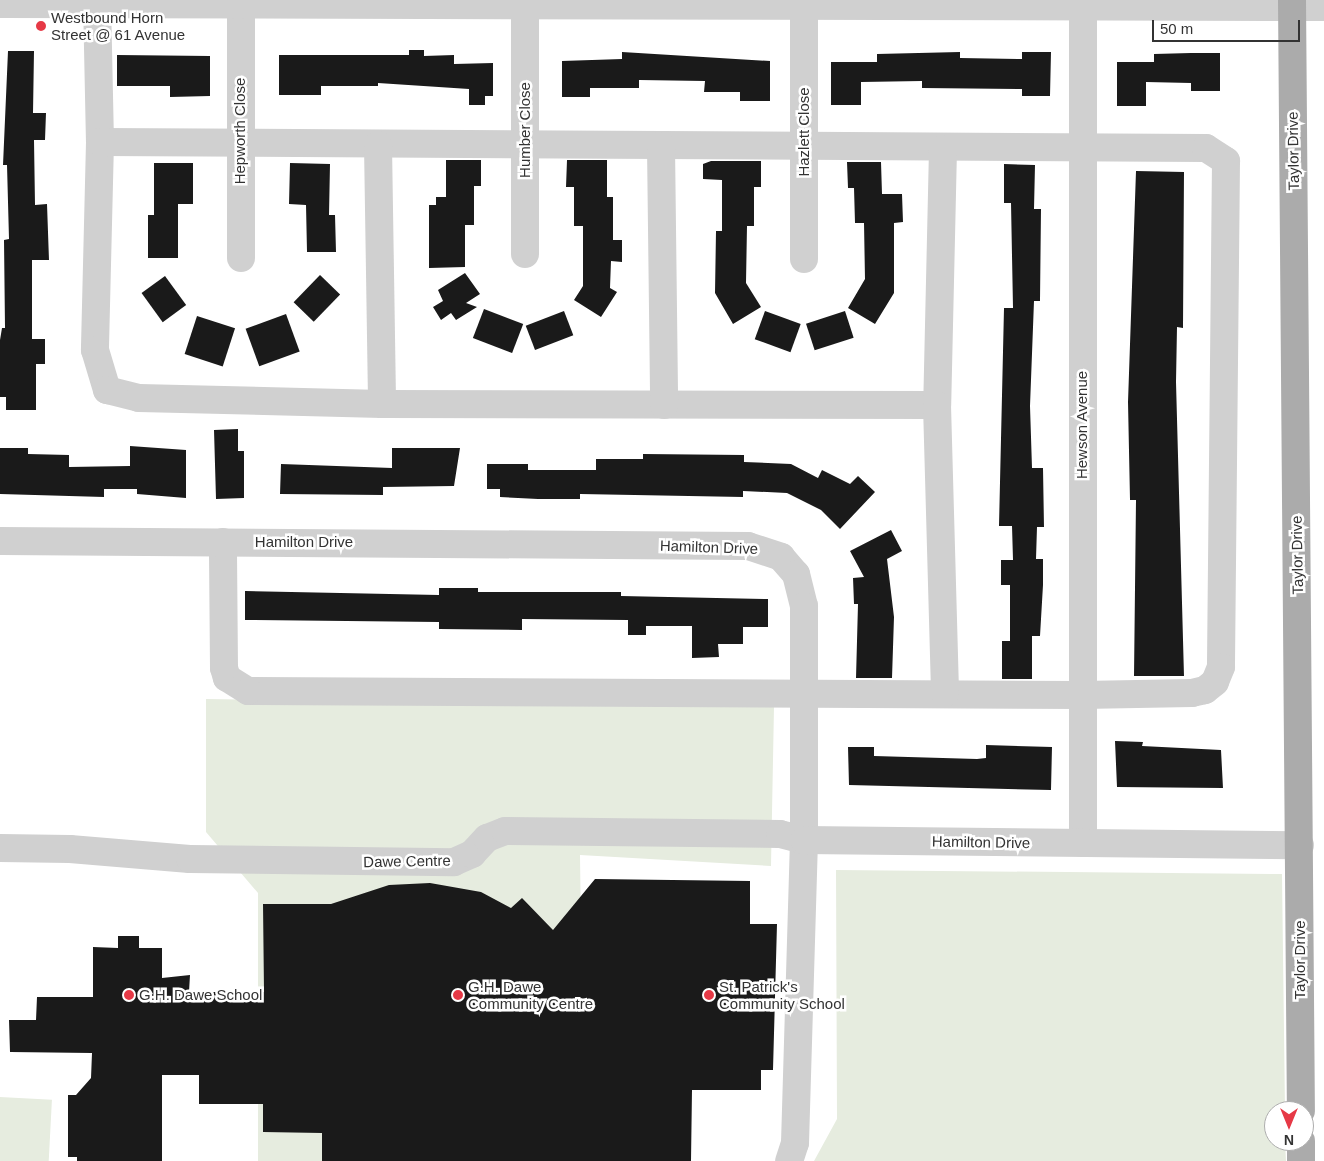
<!DOCTYPE html>
<style>
body{margin:0}
#map{position:relative;width:1324px;height:1161px;overflow:hidden;background:#fff;font-family:Arial,sans-serif}
div>[style]{position:absolute}
.green>*{inset:0;background:#e6ecdf;transform-origin:0 0}
.building>*{inset:0;background:#1a1a1a;transform-origin:0 0}
.minor>*{height:28px;margin:-14px;padding:0 14px;transform-origin:14px;border-radius:14px;background:#d0d0d0}
.major>*{height:28px;margin:-14px;padding:0 14px;transform-origin:14px;border-radius:14px;background:#ababab}
.dots>*{width:14px;height:14px;translate:-50% -50%;box-sizing:border-box;border:2px solid #fff;border-radius:50%}
span{translate:-50% -50%;white-space:nowrap;text-align:center;line-height:1.15;-webkit-text-stroke:5px #fff;paint-order:stroke}
.poi-label{font-size:15px;color:#333}
.left{translate:0 -50%;text-align:left}
.street-label{font-size:15px;color:#333}
.north{position:absolute;left:1264px;top:1101px;width:50px;height:50px;box-sizing:border-box;background:#fff;border:1px solid #adadad;border-radius:50%;rotate:180deg;font-size:14px;font-weight:700;line-height:20px;text-align:center;color:#333}
.north::after{content:'';display:block;margin:auto;width:18px;height:22px;background:#e63946;clip-path:polygon(50% 0,100% 100%,50% 72%,0 100%)}
.scale{position:absolute;left:1152px;top:20px;width:148px;height:22px;box-sizing:border-box;border:2px solid #333;border-top:0;padding-left:6px;font-size:15px;line-height:18px;white-space:nowrap;color:#333;-webkit-text-stroke:4px #fff;paint-order:stroke}
</style>
<div id="map">
<div class="green">
<div style="clip-path:polygon(206px 699px,774px 707px,771px 866px,580px 855px,584px 1161px,258px 1161px,258px 893px,206px 832px)"></div>
<div style="clip-path:polygon(836px 870px,1282px 874px,1285px 1111px,1274px 1111px,1274px 1141px,1285px 1141px,1286px 1161px,814px 1161px,837px 1119px)"></div>
<div style="left:0;top:1097px;width:52px;height:64px;rotate:3deg"></div>
</div>
<div class="building">
<div style="clip-path:polygon(409px 50px,424px 50px,424px 56px,454px 55px,454px 64px,493px 63px,493px 96px,485px 96px,485px 105px,469px 105px,469px 89px,378px 83px,378px 86px,321px 86px,321px 95px,279px 95px,279px 55px,409px 55px)"></div>
<div style="clip-path:polygon(8px 51px,34px 51px,33px 113px,46px 113px,45px 140px,34px 140px,35px 205px,47px 204px,49px 260px,32px 260px,32px 339px,45px 339px,45px 364px,36px 364px,36px 410px,6px 410px,6px 397px,0 397px,0 340px,2px 328px,5px 328px,4px 240px,9px 239px,7px 165px,3px 165px)"></div>
<div style="clip-path:polygon(622px 52px,770px 61px,770px 101px,740px 101px,740px 92px,704px 92px,705px 81px,639px 80px,639px 88px,590px 88px,590px 97px,562px 97px,562px 61px,622px 59px)"></div>
<div style="clip-path:polygon(960px 52px,960px 58px,1022px 59px,1022px 52px,1051px 52px,1050px 96px,1022px 96px,1022px 89px,922px 88px,922px 81px,861px 82px,861px 105px,831px 105px,831px 62px,877px 62px,877px 54px)"></div>
<div style="clip-path:polygon(1191px 53px,1220px 53px,1220px 91px,1191px 91px,1191px 83px,1146px 82px,1146px 106px,1117px 106px,1117px 62px,1154px 62px,1154px 54px)"></div>
<div style="clip-path:polygon(117px 55px,210px 56px,210px 96px,170px 97px,170px 86px,117px 86px)"></div>
<div style="clip-path:polygon(446px 160px,481px 160px,481px 186px,474px 186px,474px 225px,465px 225px,465px 267px,429px 268px,429px 205px,436px 205px,436px 197px,446px 197px)"></div>
<div style="clip-path:polygon(567px 160px,607px 160px,607px 197px,613px 197px,613px 240px,622px 240px,622px 262px,611px 261px,610px 288px,617px 292px,601px 317px,574px 300px,583px 286px,583px 226px,574px 226px,574px 187px,566px 187px)"></div>
<div style="clip-path:polygon(711px 161px,761px 161px,761px 187px,754px 187px,754px 226px,747px 226px,746px 283px,761px 307px,733px 324px,715px 293px,716px 231px,722px 231px,722px 180px,703px 179px,703px 164px)"></div>
<div style="clip-path:polygon(847px 162px,881px 162px,882px 194px,902px 194px,903px 222px,894px 223px,894px 293px,875px 324px,848px 308px,865px 279px,864px 223px,855px 223px,854px 188px,848px 188px)"></div>
<div style="clip-path:polygon(154px 163px,193px 163px,193px 204px,178px 204px,178px 258px,148px 258px,148px 215px,154px 215px)"></div>
<div style="clip-path:polygon(290px 163px,330px 164px,329px 215px,335px 215px,336px 252px,307px 252px,306px 205px,289px 204px)"></div>
<div style="clip-path:polygon(1004px 164px,1035px 165px,1034px 209px,1041px 209px,1040px 301px,1034px 301px,1030px 406px,1032px 468px,1043px 468px,1044px 527px,1037px 527px,1036px 559px,1043px 559px,1043px 585px,1040px 636px,1032px 636px,1032px 679px,1002px 679px,1002px 641px,1010px 641px,1010px 585px,1001px 585px,1001px 560px,1013px 560px,1012px 526px,999px 526px,1004px 308px,1013px 308px,1011px 203px,1004px 203px)"></div>
<div style="clip-path:polygon(1136px 171px,1184px 172px,1183px 328px,1177px 327px,1176px 382px,1184px 676px,1134px 676px,1136px 500px,1130px 500px,1128px 402px)"></div>
<div style="clip-path:polygon(465px 273px,480px 294px,466px 303px,477px 307px,456px 320px,451px 313px,441px 320px,433px 307px,443px 301px,438px 290px)"></div>
<div style="left:320px;top:275px;width:28px;height:38px;rotate:44deg"></div>
<div style="left:165px;top:276px;width:36px;height:29px;rotate:54deg"></div>
<div style="left:484px;top:309px;width:42px;height:31px;rotate:21deg"></div>
<div style="left:564px;top:311px;width:26px;height:41px;rotate:69deg"></div>
<div style="left:765px;top:311px;width:38px;height:30px;rotate:20deg"></div>
<div style="left:845px;top:311px;width:28px;height:41px;rotate:72deg"></div>
<div style="left:286px;top:314px;width:40px;height:43px;rotate:70deg"></div>
<div style="left:197px;top:316px;width:40px;height:40px;rotate:18deg"></div>
<div style="clip-path:polygon(238px 429px,238px 451px,244px 451px,244px 498px,216px 499px,214px 430px)"></div>
<div style="clip-path:polygon(130px 446px,186px 450px,186px 498px,137px 494px,137px 489px,104px 489px,104px 497px,0 494px,0 448px,28px 448px,28px 454px,69px 455px,69px 467px,130px 466px)"></div>
<div style="clip-path:polygon(392px 448px,460px 448px,454px 486px,383px 487px,383px 495px,280px 494px,281px 464px,392px 468px)"></div>
<div style="clip-path:polygon(643px 454px,744px 455px,744px 462px,791px 464px,818px 478px,822px 470px,850px 484px,858px 476px,875px 492px,840px 529px,821px 510px,787px 493px,743px 491px,743px 497px,580px 494px,580px 499px,538px 499px,500px 497px,500px 489px,487px 489px,487px 464px,528px 464px,528px 470px,596px 470px,596px 459px,643px 459px)"></div>
<div style="clip-path:polygon(891px 530px,902px 551px,887px 559px,894px 617px,892px 678px,856px 678px,858px 604px,854px 604px,853px 578px,864px 577px,850px 551px)"></div>
<div style="clip-path:polygon(439px 588px,478px 588px,478px 592px,621px 592px,621px 596px,768px 599px,768px 627px,743px 627px,743px 644px,718px 644px,719px 657px,692px 658px,692px 626px,646px 626px,646px 635px,628px 635px,628px 620px,522px 619px,522px 630px,439px 629px,439px 622px,245px 620px,245px 591px,439px 595px)"></div>
<div style="clip-path:polygon(1115px 741px,1143px 742px,1142px 746px,1221px 750px,1223px 788px,1117px 787px)"></div>
<div style="clip-path:polygon(986px 745px,1052px 747px,1051px 790px,849px 785px,848px 747px,874px 747px,874px 756px,977px 759px,986px 758px)"></div>
<div style="clip-path:polygon(595px 879px,750px 881px,750px 924px,777px 924px,773px 1070px,761px 1070px,761px 1090px,692px 1090px,691px 1161px,322px 1161px,322px 1133px,263px 1132px,263px 1104px,199px 1104px,199px 1075px,162px 1075px,162px 1161px,77px 1161px,77px 1157px,68px 1157px,68px 1095px,76px 1095px,91px 1078px,92px 1053px,10px 1052px,9px 1020px,36px 1020px,37px 997px,93px 997px,93px 947px,118px 948px,118px 936px,139px 936px,139px 948px,162px 948px,162px 978px,190px 975px,189px 992px,264px 992px,263px 904px,331px 904px,389px 885px,430px 883px,481px 892px,511px 908px,522px 898px,553px 930px)"></div>
</div>
<div class="minor">
<div style="left:97px;top:0;width:142px;rotate:88.8deg"></div>
<div style="left:100px;top:142px;width:208px;rotate:91.4deg"></div>
<div style="left:95px;top:350px;width:42px;rotate:73.3deg"></div>
<div style="left:107px;top:390px;width:33px;rotate:14deg"></div>
<div style="left:139px;top:398px;width:243px;rotate:1.4deg"></div>
<div style="left:382px;top:404px;width:555px;rotate:0.1deg"></div>
<div style="left:241px;top:0;width:258px;rotate:90deg"></div>
<div style="left:0;top:4px;width:1324px;rotate:0.13deg"></div>
<div style="left:525px;top:5px;width:249px;rotate:90deg"></div>
<div style="left:100px;top:142px;width:1106px;rotate:0.31deg"></div>
<div style="left:1206px;top:148px;width:24px;rotate:33deg"></div>
<div style="left:1226px;top:161px;width:506px;rotate:90.57deg"></div>
<div style="left:1221px;top:667px;width:16px;rotate:112deg"></div>
<div style="left:1215px;top:682px;width:13px;rotate:141deg"></div>
<div style="left:1205px;top:690px;width:13px;rotate:167deg"></div>
<div style="left:1192px;top:693px;width:110px;rotate:179deg"></div>
<div style="left:1082px;top:695px;width:834px;rotate:-179.73deg"></div>
<div style="left:248px;top:691px;width:25px;rotate:-148deg"></div>
<div style="left:227px;top:678px;width:10px;rotate:-107deg"></div>
<div style="left:224px;top:668px;width:126px;rotate:-90.5deg"></div>
<div style="left:378px;top:145px;width:259px;rotate:89.1deg"></div>
<div style="left:661px;top:146px;width:259px;rotate:89.3deg"></div>
<div style="left:943px;top:149px;width:256px;rotate:91.3deg"></div>
<div style="left:937px;top:405px;width:288px;rotate:88.4deg"></div>
<div style="left:804px;top:259px;width:253px;rotate:-90deg"></div>
<div style="left:0;top:541px;width:748px;rotate:0.38deg"></div>
<div style="left:748px;top:546px;width:35px;rotate:18deg"></div>
<div style="left:781px;top:557px;width:23px;rotate:49deg"></div>
<div style="left:796px;top:574px;width:33px;rotate:76deg"></div>
<div style="left:804px;top:606px;width:234px;rotate:90deg"></div>
<div style="left:804px;top:840px;width:303px;rotate:91.7deg"></div>
<div style="left:795px;top:1143px;width:19px;rotate:108deg"></div>
<div style="left:1083px;top:843px;width:836px;rotate:-90deg"></div>
<div style="left:0;top:848px;width:70px;rotate:0.8deg"></div>
<div style="left:70px;top:849px;width:120px;rotate:4.8deg"></div>
<div style="left:190px;top:859px;width:264px;rotate:0.7deg"></div>
<div style="left:454px;top:862px;width:20px;rotate:-24deg"></div>
<div style="left:472px;top:854px;width:22px;rotate:-47deg"></div>
<div style="left:487px;top:838px;width:19px;rotate:-21deg"></div>
<div style="left:505px;top:831px;width:275px;rotate:0.6deg"></div>
<div style="left:780px;top:834px;width:25px;rotate:14deg"></div>
<div style="left:804px;top:840px;width:496px;rotate:0.6deg"></div>
</div>
<div class="major">
<div style="left:1292px;top:0;width:1111px;rotate:89.54deg"></div>
<div style="left:1301px;top:1141px;width:20px;rotate:90deg"></div>
</div>
<div class="dots">
<div style="left:41px;top:26px;background:#e63946"></div>
<div style="left:129px;top:995px;background:#e63946"></div>
<div style="left:458px;top:995px;background:#e63946"></div>
<div style="left:709px;top:995px;background:#e63946"></div>
</div>
<div class="poi-label">
<span class="left" style="left:51px;top:26px">Westbound Horn<br>Street @ 61 Avenue</span>
<span class="left" style="left:468px;top:995px">G.H. Dawe<br>Community Centre</span>
<span class="left" style="left:719px;top:995px">St. Patrick's<br>Community School</span>
<span class="left" style="left:139px;top:995px">G.H. Dawe School</span>
</div>
<div class="street-label">
<span style="left:525px;top:130px;rotate:-90deg">Humber Close</span>
<span style="left:240px;top:131px;rotate:-90deg">Hepworth Close</span>
<span style="left:804px;top:132px;rotate:-90deg">Hazlett Close</span>
<span style="left:1293px;top:151px;rotate:-91deg">Taylor Drive</span>
<span style="left:1082px;top:425px;rotate:-90deg">Hewson Avenue</span>
<span style="left:304px;top:542px">Hamilton Drive</span>
<span style="left:709px;top:547px;rotate:2deg">Hamilton Drive</span>
<span style="left:1297px;top:555px;rotate:-91deg">Taylor Drive</span>
<span style="left:981px;top:842px;rotate:1deg">Hamilton Drive</span>
<span style="left:407px;top:861px;rotate:-1deg">Dawe Centre</span>
<span style="left:1300px;top:960px;rotate:-90deg">Taylor Drive</span>
</div>
<div class="north">N</div>
<div class="scale">50 m</div>
</div>
